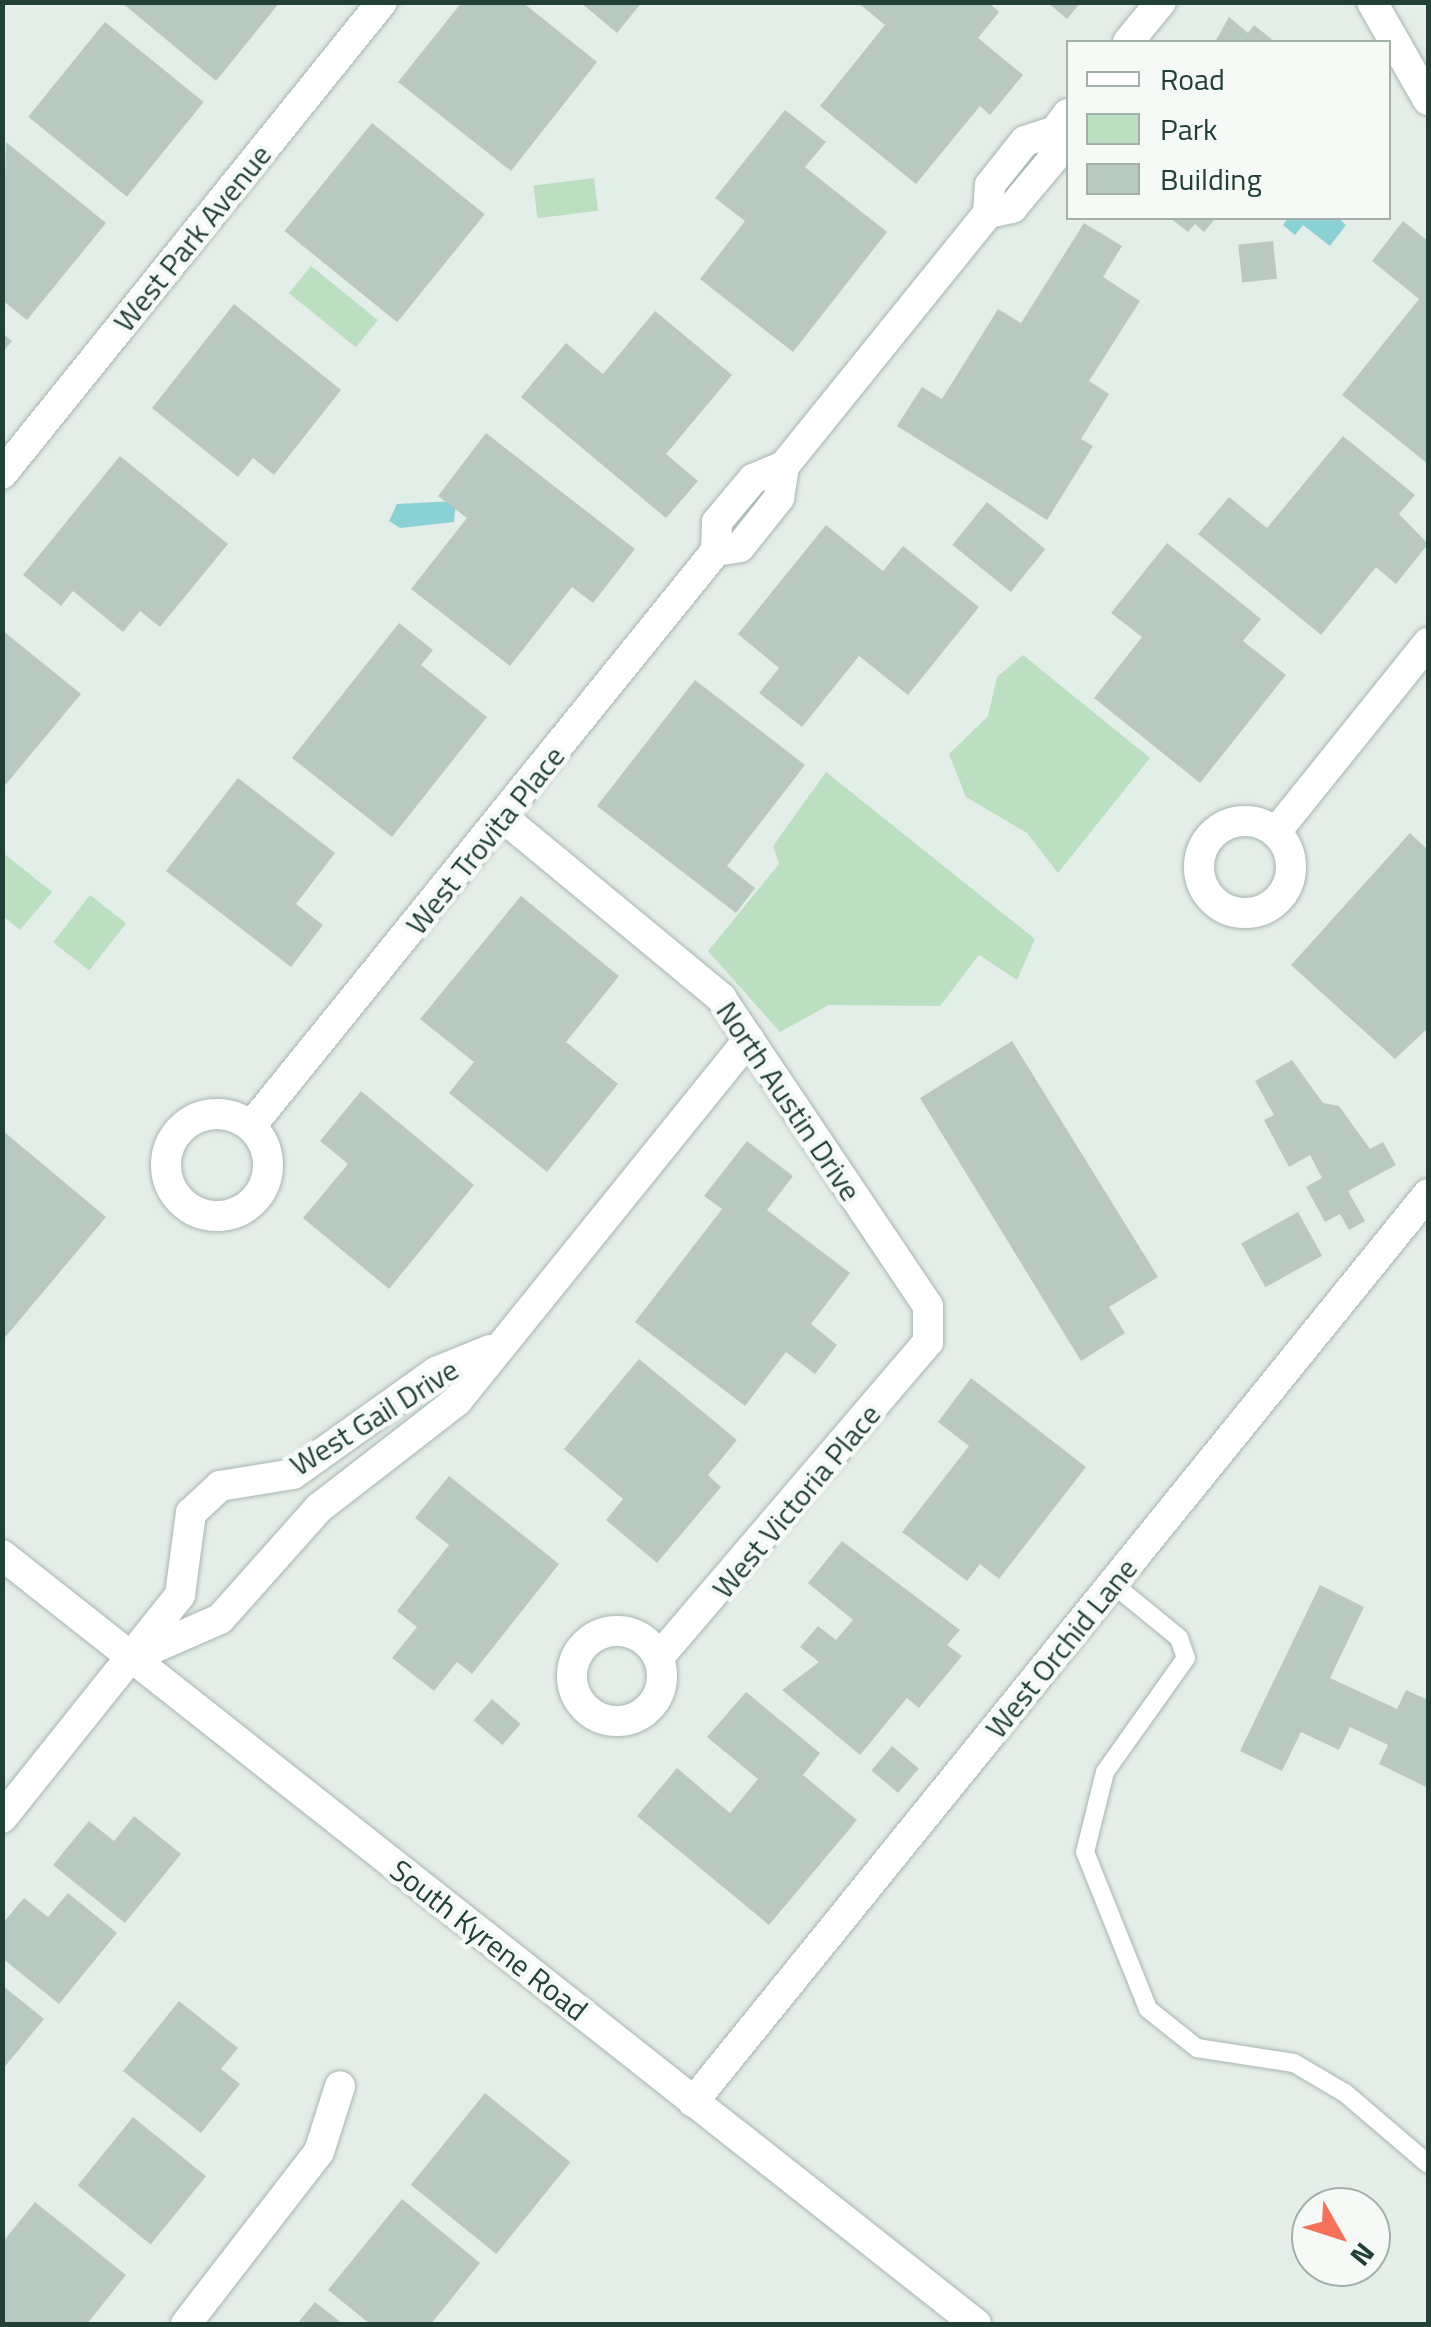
<!DOCTYPE html>
<style>
body{margin:0}
#map{position:relative;width:1431px;height:2327px;overflow:hidden;background:#e4eee8;font-family:"Titillium Web",sans-serif}
div>[style]{position:absolute}
.green>*{inset:0;background:#bcdfc2;transform-origin:0 0}
.water>*{inset:0;background:#8ad0d4}
.building>*{inset:0;background:#b9c9c1;transform-origin:0 0}
.roads{filter:drop-shadow(0 0 2px #a6b6af) drop-shadow(0 0 2px #a6b6af)}
.lane>*{height:18px;margin:-9px;padding:0 9px;transform-origin:9px;border-radius:9px;background:#fff}
.street>*{height:30px;margin:-15px;padding:0 15px;transform-origin:15px;border-radius:15px;background:#fff}
.street>.ring{margin:-15px;padding:0;box-sizing:content-box;background:none;border:30px solid #fff;border-radius:50%}
.secondary>*{height:30px;margin:-15px;padding:0 15px;transform-origin:15px;border-radius:15px;background:#fff}
span{translate:-50% -50%;white-space:nowrap;text-align:center;line-height:1.15;-webkit-text-stroke:9px #f5faf7;paint-order:stroke}
.street-label{font-size:30px;color:#224035}
.frame{position:absolute;inset:0;border:5px solid #224035;pointer-events:none}
.legend{position:absolute;left:1066px;top:40px;width:325px;height:180px;box-sizing:border-box;background:#f5faf7;border:2px solid #a1b0a9;margin:0;padding:12px 18px;list-style:none;font-size:30px;color:#224035}
.legend li{display:flex;align-items:center;gap:20px;height:50px}
.legend b{width:50px;border:2px solid #a1b0a9}
.north{position:absolute;left:1291px;top:2187px;width:100px;height:100px;box-sizing:border-box;background:#f5faf7;border:2px solid #a1b0a9;border-radius:50%;rotate:129deg;font-size:28px;font-weight:700;line-height:40px;text-align:center;color:#224035}
.north::after{content:'';display:block;margin:auto;width:35px;height:45px;background:#f6715a;clip-path:polygon(50% 0,100% 100%,50% 72%,0 100%)}
</style>
<div id="map">
<div class="green">
<div style="left:594px;top:178px;width:33px;height:61px;rotate:83deg"></div>
<div style="left:311px;top:266px;width:86px;height:35px;rotate:39deg"></div>
<div style="clip-path:polygon(1023px 655px,1150px 758px,1058px 873px,1027px 833px,966px 797px,949px 754px,988px 716px,997px 677px)"></div>
<div style="clip-path:polygon(826px 772px,1035px 939px,1017px 980px,979px 955px,940px 1006px,829px 1005px,780px 1032px,708px 951px,779px 864px,773px 846px)"></div>
<div style="clip-path:polygon(2px 852px,52px 892px,20px 930px,3px 916px)"></div>
<div style="left:90px;top:895px;width:46px;height:60px;rotate:38deg"></div>
</div>
<div class="water">
<div style="clip-path:polygon(1288px 218px,1338px 218px,1346px 225px,1330px 246px,1303px 225px,1295px 235px,1283px 225px)"></div>
<div style="clip-path:polygon(456px 501px,454px 522px,400px 528px,389px 521px,397px 504px)"></div>
</div>
<div class="building">
<div style="clip-path:polygon(121px 2px,280px 2px,216px 81px)"></div>
<div style="clip-path:polygon(462px 2px,522px 2px,597px 62px,511px 171px,398px 82px)"></div>
<div style="clip-path:polygon(580px 2px,642px 2px,617px 33px)"></div>
<div style="clip-path:polygon(857px 2px,988px 2px,999px 12px,978px 38px,1023px 75px,990px 115px,980px 106px,916px 184px,820px 106px,885px 25px)"></div>
<div style="clip-path:polygon(1047px 2px,1081px 2px,1067px 19px)"></div>
<div style="clip-path:polygon(1229px 17px,1248px 33px,1254px 25px,1275px 42px,1215px 42px)"></div>
<div style="left:105px;top:22px;width:127px;height:122px;rotate:39deg"></div>
<div style="clip-path:polygon(785px 110px,826px 142px,805px 167px,887px 232px,793px 352px,700px 279px,745px 221px,715px 198px)"></div>
<div style="left:372px;top:123px;width:145px;height:139px;rotate:39deg"></div>
<div style="clip-path:polygon(6px 142px,106px 223px,27px 320px,2px 300px)"></div>
<div style="clip-path:polygon(1170px 218px,1216px 218px,1204px 232px,1195px 224px,1188px 232px)"></div>
<div style="clip-path:polygon(1403px 221px,1428px 241px,1428px 464px,1342px 395px,1419px 299px,1372px 261px)"></div>
<div style="clip-path:polygon(1084px 223px,1122px 246px,1103px 277px,1140px 301px,1089px 381px,1109px 394px,1081px 439px,1093px 446px,1047px 520px,897px 426px,922px 387px,942px 399px,998px 309px,1021px 323px)"></div>
<div style="left:1273px;top:241px;width:38px;height:35px;rotate:84deg"></div>
<div style="clip-path:polygon(234px 304px,341px 390px,274px 475px,253px 458px,238px 477px,152px 408px)"></div>
<div style="clip-path:polygon(655px 311px,732px 375px,666px 454px,698px 481px,666px 518px,521px 397px,566px 343px,603px 374px)"></div>
<div style="clip-path:polygon(2px 333px,12px 341px,2px 353px)"></div>
<div style="clip-path:polygon(486px 433px,635px 549px,593px 603px,572px 587px,510px 666px,411px 589px,467px 518px,438px 496px)"></div>
<div style="clip-path:polygon(1343px 436px,1415px 495px,1399px 514px,1428px 544px,1396px 584px,1376px 567px,1321px 635px,1198px 534px,1229px 497px,1267px 528px)"></div>
<div style="clip-path:polygon(120px 456px,228px 544px,160px 627px,140px 611px,123px 632px,73px 591px,61px 606px,23px 575px)"></div>
<div style="left:987px;top:502px;width:75px;height:55px;rotate:39deg"></div>
<div style="clip-path:polygon(826px 525px,883px 571px,903px 546px,979px 607px,908px 695px,859px 656px,802px 727px,759px 693px,779px 668px,738px 634px)"></div>
<div style="clip-path:polygon(1167px 543px,1261px 619px,1243px 641px,1286px 675px,1200px 783px,1094px 698px,1142px 637px,1111px 613px)"></div>
<div style="clip-path:polygon(399px 623px,433px 650px,421px 665px,487px 717px,392px 837px,292px 758px)"></div>
<div style="clip-path:polygon(2px 630px,81px 694px,2px 789px)"></div>
<div style="clip-path:polygon(695px 680px,805px 765px,727px 866px,755px 888px,736px 913px,597px 806px)"></div>
<div style="clip-path:polygon(238px 778px,335px 853px,296px 904px,323px 925px,291px 967px,166px 871px)"></div>
<div style="clip-path:polygon(1410px 833px,1428px 850px,1428px 1028px,1395px 1059px,1291px 965px)"></div>
<div style="clip-path:polygon(521px 896px,619px 976px,566px 1042px,618px 1084px,547px 1172px,449px 1093px,474px 1062px,420px 1019px)"></div>
<div style="clip-path:polygon(1012px 1041px,1158px 1277px,1109px 1307px,1125px 1333px,1081px 1361px,920px 1098px)"></div>
<div style="clip-path:polygon(1292px 1060px,1323px 1103px,1339px 1106px,1370px 1149px,1383px 1142px,1396px 1165px,1348px 1191px,1365px 1221px,1349px 1230px,1340px 1214px,1325px 1222px,1306px 1187px,1322px 1178px,1310px 1155px,1289px 1167px,1264px 1120px,1274px 1115px,1255px 1081px)"></div>
<div style="clip-path:polygon(361px 1091px,474px 1185px,389px 1289px,303px 1218px,348px 1164px,320px 1141px)"></div>
<div style="clip-path:polygon(2px 1130px,106px 1217px,2px 1341px)"></div>
<div style="clip-path:polygon(747px 1141px,793px 1176px,767px 1210px,850px 1273px,811px 1324px,837px 1345px,815px 1374px,786px 1352px,745px 1406px,635px 1322px,722px 1209px,704px 1196px)"></div>
<div style="left:1298px;top:1212px;width:50px;height:65px;rotate:61deg"></div>
<div style="clip-path:polygon(639px 1359px,737px 1440px,708px 1475px,721px 1487px,657px 1563px,606px 1520px,623px 1499px,564px 1449px)"></div>
<div style="clip-path:polygon(971px 1378px,1086px 1467px,999px 1579px,980px 1564px,967px 1581px,902px 1532px,969px 1446px,938px 1422px)"></div>
<div style="clip-path:polygon(449px 1476px,559px 1564px,472px 1674px,457px 1662px,434px 1691px,392px 1658px,417px 1627px,397px 1611px,449px 1545px,415px 1518px)"></div>
<div style="clip-path:polygon(842px 1541px,960px 1630px,947px 1645px,962px 1656px,919px 1708px,907px 1698px,860px 1755px,782px 1690px,819px 1662px,800px 1647px,818px 1626px,836px 1640px,853px 1620px,808px 1583px)"></div>
<div style="clip-path:polygon(1320px 1585px,1364px 1607px,1330px 1678px,1397px 1709px,1406px 1690px,1428px 1700px,1428px 1788px,1379px 1764px,1388px 1745px,1350px 1727px,1339px 1750px,1301px 1732px,1282px 1771px,1240px 1751px)"></div>
<div style="clip-path:polygon(746px 1692px,820px 1753px,803px 1775px,857px 1820px,769px 1925px,637px 1816px,677px 1768px,730px 1813px,758px 1779px,707px 1737px)"></div>
<div style="left:492px;top:1699px;width:38px;height:28px;rotate:41deg"></div>
<div style="left:892px;top:1746px;width:35px;height:32px;rotate:40deg"></div>
<div style="clip-path:polygon(134px 1816px,181px 1854px,125px 1923px,53px 1865px,89px 1821px,114px 1841px)"></div>
<div style="clip-path:polygon(68px 1893px,117px 1933px,59px 2004px,2px 1958px,2px 1924px,24px 1898px,48px 1917px)"></div>
<div style="clip-path:polygon(2px 1985px,44px 2019px,2px 2070px)"></div>
<div style="clip-path:polygon(179px 2001px,238px 2048px,221px 2069px,240px 2084px,201px 2133px,123px 2071px)"></div>
<div style="left:485px;top:2093px;width:110px;height:118px;rotate:39deg"></div>
<div style="left:133px;top:2117px;width:94px;height:88px;rotate:39deg"></div>
<div style="clip-path:polygon(402px 2199px,480px 2263px,431px 2324px,370px 2324px,328px 2290px)"></div>
<div style="clip-path:polygon(35px 2202px,126px 2275px,87px 2324px,2px 2324px,2px 2243px)"></div>
<div style="clip-path:polygon(315px 2302px,343px 2324px,297px 2324px)"></div>
</div>
<div class="roads">
<div class="lane">
<div style="left:1113px;top:1584px;width:85px;rotate:39.3deg"></div>
<div style="left:1179px;top:1638px;width:21px;rotate:71deg"></div>
<div style="left:1186px;top:1658px;width:140px;rotate:125.4deg"></div>
<div style="left:1105px;top:1772px;width:82px;rotate:104deg"></div>
<div style="left:1085px;top:1852px;width:169px;rotate:68.1deg"></div>
<div style="left:1148px;top:2009px;width:63px;rotate:38.5deg"></div>
<div style="left:1197px;top:2048px;width:98px;rotate:8.8deg"></div>
<div style="left:1294px;top:2063px;width:59px;rotate:30.5deg"></div>
<div style="left:1345px;top:2093px;width:109px;rotate:40.5deg"></div>
</div>
<div class="street">
<div style="left:1372px;top:2px;width:113px;rotate:60.3deg"></div>
<div style="left:1128px;top:42px;width:52px;rotate:-50.5deg"></div>
<div style="left:988px;top:213px;width:25px;rotate:-12deg"></div>
<div style="left:1012px;top:208px;width:64px;rotate:-50.1deg"></div>
<div style="left:1053px;top:159px;width:28px;rotate:-86deg"></div>
<div style="left:2px;top:474px;width:606px;rotate:-51.16deg"></div>
<div style="left:716px;top:551px;width:24px;rotate:-9deg"></div>
<div style="left:740px;top:547px;width:63px;rotate:-51.5deg"></div>
<div style="left:779px;top:498px;width:32px;rotate:-81deg"></div>
<div style="left:505px;top:819px;width:281px;rotate:39.6deg"></div>
<div style="left:721px;top:998px;width:371px;rotate:56.1deg"></div>
<div style="left:928px;top:1306px;width:36px;rotate:90deg"></div>
<div style="left:928px;top:1342px;width:414px;rotate:130.5deg"></div>
<div class="ring" style="left:1199px;top:821px;width:62px;height:62px"></div>
<div style="left:1276px;top:832px;width:243px;rotate:-51.2deg"></div>
<div class="ring" style="left:166px;top:1114px;width:72px;height:72px"></div>
<div style="left:251px;top:1126px;width:739px;rotate:-51.04deg"></div>
<div style="left:716px;top:551px;width:29px;rotate:-88deg"></div>
<div style="left:717px;top:522px;width:56px;rotate:-50.1deg"></div>
<div style="left:753px;top:479px;width:34px;rotate:-23deg"></div>
<div style="left:784px;top:466px;width:325px;rotate:-51.1deg"></div>
<div style="left:988px;top:213px;width:28px;rotate:-86deg"></div>
<div style="left:990px;top:185px;width:56px;rotate:-51.5deg"></div>
<div style="left:1025px;top:141px;width:32px;rotate:-18deg"></div>
<div style="left:1055px;top:131px;width:21px;rotate:-53deg"></div>
<div class="ring" style="left:572px;top:1631px;width:60px;height:60px"></div>
<div style="left:131px;top:1658px;width:97px;rotate:-23.7deg"></div>
<div style="left:220px;top:1619px;width:149px;rotate:-48.3deg"></div>
<div style="left:319px;top:1508px;width:175px;rotate:-37.8deg"></div>
<div style="left:457px;top:1401px;width:465px;rotate:-51.1deg"></div>
<div style="left:2px;top:1818px;width:285px;rotate:-51.4deg"></div>
<div style="left:180px;top:1595px;width:83px;rotate:-82.4deg"></div>
<div style="left:191px;top:1513px;width:40px;rotate:-43deg"></div>
<div style="left:220px;top:1486px;width:74px;rotate:-9.3deg"></div>
<div style="left:293px;top:1474px;width:176px;rotate:-35.5deg"></div>
<div style="left:436px;top:1372px;width:58px;rotate:-22.2deg"></div>
<div style="left:693px;top:2102px;width:1168px;rotate:-51.01deg"></div>
<div style="left:186px;top:2324px;width:217px;rotate:-52.3deg"></div>
<div style="left:319px;top:2152px;width:69px;rotate:-72.3deg"></div>
</div>
<div class="secondary">
<div style="left:2px;top:1555px;width:1241px;rotate:38.29deg"></div>
</div>
</div>
<div class="street-label">
<span style="left:192px;top:238px;rotate:-51deg">West Park Avenue</span>
<span style="left:485px;top:840px;rotate:-51deg">West Trovita Place</span>
<span style="left:789px;top:1101px;rotate:56deg">North Austin Drive</span>
<span style="left:374px;top:1417px;rotate:-32deg">West Gail Drive</span>
<span style="left:796px;top:1501px;rotate:-50deg">West Victoria Place</span>
<span style="left:1061px;top:1648px;rotate:-51deg">West Orchid Lane</span>
<span style="left:489px;top:1940px;rotate:38deg">South Kyrene Road</span>
</div>
<div class="frame"></div>
<ul class="legend">
<li><b style="height:12px;background:#fff"></b>Road</li>
<li><b style="height:28px;background:#bcdfc2"></b>Park</li>
<li><b style="height:28px;background:#b9c9c1"></b>Building</li>
</ul>
<div class="north">N</div>
</div>
